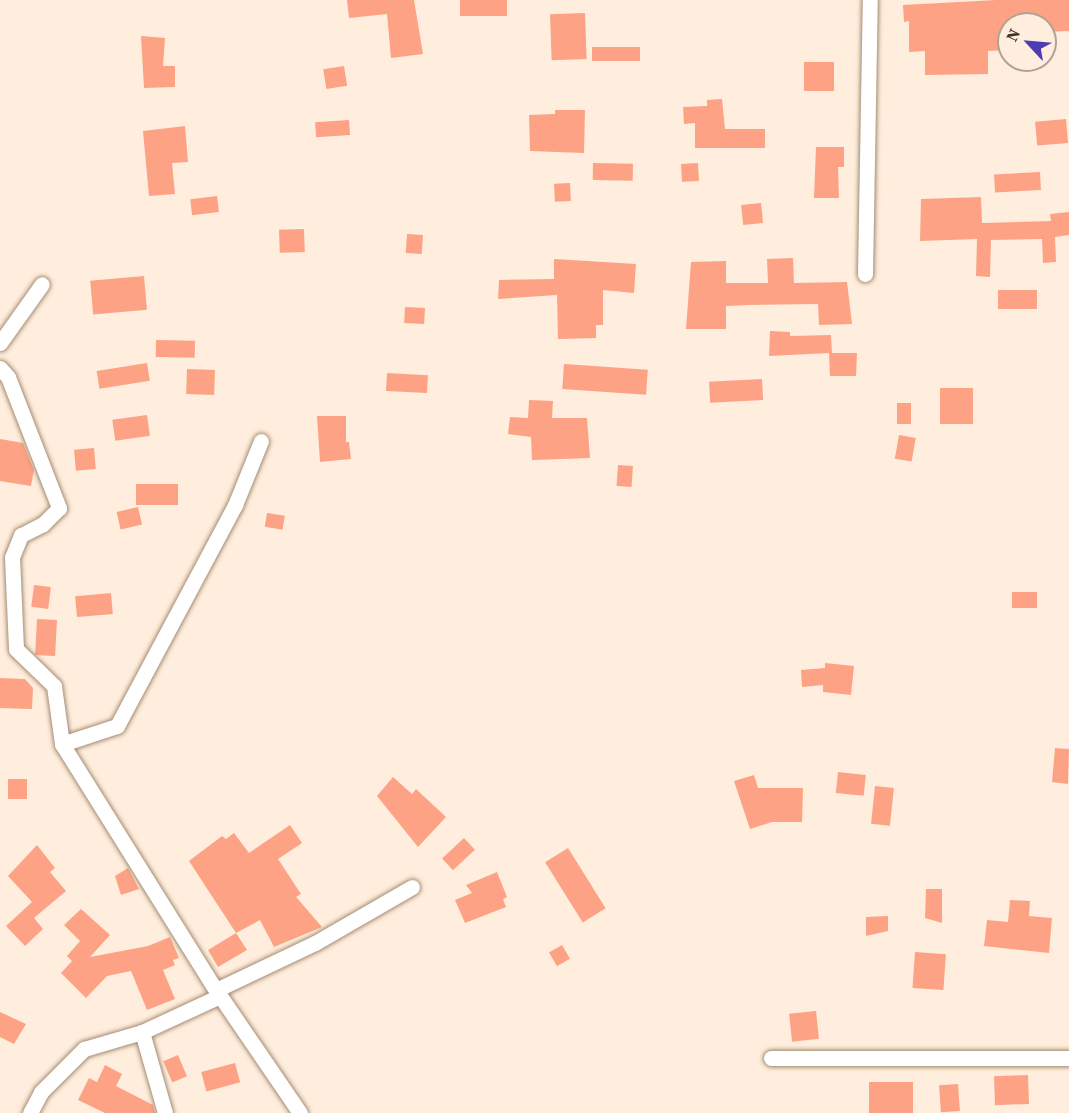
<!DOCTYPE html>
<style>
body{margin:0}
#map{position:relative;width:1069px;height:1113px;overflow:hidden;background:#fed;font-family:"Source Serif 4",serif}
div>[style]{position:absolute}
.building>*{inset:0;background:#fda285;transform-origin:0 0}
.roads{filter:drop-shadow(0 0 2px #a58c72) drop-shadow(0 0 2px #a58c72)}
.minor>*{height:15px;margin:-7.5px;padding:0 7.5px;transform-origin:7.5px;border-radius:7.5px;background:#fff}
span{translate:-50% -50%;white-space:nowrap;text-align:center;line-height:1.15;-webkit-text-stroke:5px #fed;paint-order:stroke}
.north{position:absolute;left:997px;top:12px;width:60px;height:60px;box-sizing:border-box;background:#fed;border:2px solid #b1a394;border-radius:50%;rotate:296deg;font-size:16px;font-weight:700;line-height:24px;text-align:center;color:#3d3227}
.north::after{content:'';display:block;margin:auto;width:21px;height:27px;background:#4e3cb4;clip-path:polygon(50% 0,100% 100%,50% 72%,0 100%)}
</style>
<div id="map">
<div class="building">
<div style="clip-path:polygon(347px 0,414px 0,423px 54px,391px 58px,387px 14px,349px 18px)"></div>
<div style="left:460px;top:0;width:47px;height:16px"></div>
<div style="clip-path:polygon(996px 0,1069px 0,1069px 31px,1045px 32px,1045px 24px,1009px 24px,1009px 50px,988px 51px,988px 74px,925px 75px,925px 51px,909px 52px,909px 21px,904px 22px,903px 5px)"></div>
<div style="left:585px;top:13px;width:46px;height:35px;rotate:88deg"></div>
<div style="clip-path:polygon(141px 36px,165px 38px,163px 66px,175px 66px,175px 87px,144px 88px)"></div>
<div style="left:640px;top:47px;width:14px;height:48px;rotate:90deg"></div>
<div style="left:804px;top:62px;width:30px;height:29px"></div>
<div style="left:344px;top:66px;width:20px;height:21px;rotate:81deg"></div>
<div style="clip-path:polygon(722px 99px,725px 129px,765px 129px,765px 148px,695px 148px,695px 123px,684px 124px,683px 107px,707px 106px,707px 100px)"></div>
<div style="clip-path:polygon(555px 110px,585px 110px,584px 153px,530px 151px,529px 115px,555px 114px)"></div>
<div style="left:1066px;top:119px;width:24px;height:31px;rotate:85deg"></div>
<div style="left:349px;top:120px;width:15px;height:34px;rotate:86deg"></div>
<div style="clip-path:polygon(185px 126px,188px 162px,172px 163px,175px 194px,149px 196px,143px 131px)"></div>
<div style="clip-path:polygon(816px 147px,844px 147px,844px 167px,838px 167px,839px 198px,814px 198px)"></div>
<div style="left:593px;top:163px;width:40px;height:17px;rotate:1deg"></div>
<div style="left:698px;top:163px;width:18px;height:17px;rotate:87deg"></div>
<div style="left:1040px;top:172px;width:18px;height:46px;rotate:87deg"></div>
<div style="left:570px;top:183px;width:18px;height:16px;rotate:87deg"></div>
<div style="left:217px;top:196px;width:16px;height:27px;rotate:83deg"></div>
<div style="clip-path:polygon(981px 197px,982px 223px,1051px 221px,1050px 214px,1069px 212px,1069px 235px,1055px 237px,1056px 262px,1043px 263px,1042px 239px,991px 240px,990px 277px,976px 276px,977px 239px,920px 241px,921px 199px)"></div>
<div style="left:761px;top:203px;width:20px;height:20px;rotate:84deg"></div>
<div style="left:304px;top:229px;width:23px;height:25px;rotate:88deg"></div>
<div style="left:407px;top:234px;width:16px;height:19px;rotate:4deg"></div>
<div style="clip-path:polygon(793px 258px,794px 283px,847px 282px,852px 324px,819px 325px,818px 304px,750px 305px,726px 306px,726px 329px,686px 329px,691px 262px,726px 261px,726px 283px,768px 283px,767px 259px)"></div>
<div style="clip-path:polygon(554px 259px,636px 264px,634px 293px,603px 290px,603px 325px,596px 325px,596px 338px,558px 339px,557px 295px,498px 299px,499px 280px,554px 279px)"></div>
<div style="left:144px;top:276px;width:34px;height:54px;rotate:85deg"></div>
<div style="left:998px;top:290px;width:39px;height:19px"></div>
<div style="left:405px;top:307px;width:20px;height:16px;rotate:3deg"></div>
<div style="clip-path:polygon(770px 331px,790px 332px,790px 336px,831px 335px,832px 353px,857px 353px,856px 376px,830px 376px,829px 353px,769px 356px)"></div>
<div style="left:156px;top:340px;width:39px;height:17px;rotate:1deg"></div>
<div style="left:147px;top:363px;width:18px;height:51px;rotate:81deg"></div>
<div style="left:564px;top:364px;width:84px;height:25px;rotate:4deg"></div>
<div style="left:187px;top:369px;width:28px;height:25px;rotate:2deg"></div>
<div style="left:387px;top:373px;width:41px;height:18px;rotate:3deg"></div>
<div style="left:762px;top:379px;width:21px;height:53px;rotate:87deg"></div>
<div style="left:940px;top:388px;width:33px;height:36px"></div>
<div style="clip-path:polygon(529px 400px,553px 401px,552px 418px,587px 418px,590px 458px,532px 460px,531px 437px,508px 434px,510px 417px,528px 418px)"></div>
<div style="left:897px;top:403px;width:14px;height:21px"></div>
<div style="left:147px;top:415px;width:21px;height:35px;rotate:82deg"></div>
<div style="clip-path:polygon(317px 416px,346px 416px,346px 442px,349px 442px,351px 459px,320px 462px)"></div>
<div style="left:899px;top:435px;width:17px;height:24px;rotate:10deg"></div>
<div style="clip-path:polygon(0 439px,23px 443px,34px 470px,31px 486px,0 481px)"></div>
<div style="left:94px;top:448px;width:21px;height:20px;rotate:85deg"></div>
<div style="left:618px;top:465px;width:15px;height:21px;rotate:4deg"></div>
<div style="left:136px;top:484px;width:42px;height:21px"></div>
<div style="left:138px;top:507px;width:18px;height:22px;rotate:77deg"></div>
<div style="left:267px;top:513px;width:18px;height:14px;rotate:9deg"></div>
<div style="left:34px;top:585px;width:17px;height:22px;rotate:7deg"></div>
<div style="left:1037px;top:592px;width:16px;height:25px;rotate:90deg"></div>
<div style="left:111px;top:593px;width:21px;height:36px;rotate:85deg"></div>
<div style="left:37px;top:619px;width:20px;height:36px;rotate:3deg"></div>
<div style="clip-path:polygon(825px 663px,854px 666px,851px 695px,823px 692px,823px 685px,802px 687px,801px 670px,825px 668px)"></div>
<div style="clip-path:polygon(0 678px,25px 679px,33px 688px,32px 709px,0 708px)"></div>
<div style="clip-path:polygon(1055px 748px,1069px 749px,1068px 784px,1052px 782px)"></div>
<div style="left:838px;top:772px;width:28px;height:21px;rotate:6deg"></div>
<div style="clip-path:polygon(754px 775px,758px 788px,803px 788px,802px 822px,772px 822px,750px 829px,734px 781px)"></div>
<div style="clip-path:polygon(393px 777px,412px 794px,416px 789px,446px 817px,418px 847px,377px 796px)"></div>
<div style="left:8px;top:779px;width:19px;height:20px"></div>
<div style="left:875px;top:786px;width:19px;height:38px;rotate:6deg"></div>
<div style="clip-path:polygon(290px 825px,302px 843px,278px 859px,301px 894px,296px 897px,322px 927px,274px 947px,260px 920px,236px 933px,247px 950px,218px 967px,208px 950px,236px 933px,189px 861px,222px 836px,226px 839px,234px 833px,249px 853px)"></div>
<div style="left:464px;top:838px;width:16px;height:30px;rotate:47deg"></div>
<div style="clip-path:polygon(37px 845px,55px 868px,50px 872px,66px 891px,34px 918px,43px 929px,25px 946px,6px 926px,32px 902px,8px 876px)"></div>
<div style="left:568px;top:848px;width:71px;height:27px;rotate:58deg"></div>
<div style="clip-path:polygon(128px 868px,139px 889px,121px 895px,115px 876px)"></div>
<div style="clip-path:polygon(497px 872px,507px 897px,503px 899px,506px 907px,465px 923px,455px 900px,472px 893px,466px 885px)"></div>
<div style="clip-path:polygon(926px 889px,942px 889px,942px 923px,925px 918px)"></div>
<div style="clip-path:polygon(1010px 900px,1030px 901px,1029px 916px,1052px 918px,1049px 953px,984px 946px,987px 920px,1008px 922px)"></div>
<div style="clip-path:polygon(81px 909px,110px 935px,90px 957px,148px 946px,170px 937px,179px 958px,173px 960px,175px 965px,163px 970px,175px 999px,147px 1010px,131px 971px,107px 976px,86px 998px,61px 973px,72px 961px,67px 956px,80px 941px,64px 925px)"></div>
<div style="clip-path:polygon(888px 916px,888px 931px,866px 936px,866px 917px)"></div>
<div style="left:562px;top:945px;width:16px;height:15px;rotate:60deg"></div>
<div style="left:915px;top:952px;width:31px;height:36px;rotate:4deg"></div>
<div style="left:816px;top:1011px;width:28px;height:27px;rotate:84deg"></div>
<div style="clip-path:polygon(0 1012px,26px 1024px,14px 1044px,0 1037px)"></div>
<div style="left:178px;top:1055px;width:23px;height:16px;rotate:67deg"></div>
<div style="left:235px;top:1063px;width:20px;height:35px;rotate:75deg"></div>
<div style="clip-path:polygon(105px 1065px,122px 1074px,116px 1086px,153px 1105px,155px 1113px,105px 1113px,78px 1100px,89px 1078px,97px 1082px)"></div>
<div style="left:1028px;top:1075px;width:29px;height:34px;rotate:88deg"></div>
<div style="left:913px;top:1082px;width:31px;height:44px;rotate:90deg"></div>
<div style="left:958px;top:1084px;width:27px;height:19px;rotate:86deg"></div>
</div>
<div class="roads">
<div class="minor">
<div style="left:865px;top:274px;width:274px;rotate:-89deg"></div>
<div style="left:0;top:343px;width:72px;rotate:-54.6deg"></div>
<div style="left:0;top:368px;width:12px;rotate:48deg"></div>
<div style="left:8px;top:377px;width:141px;rotate:68.7deg"></div>
<div style="left:59px;top:508px;width:23px;rotate:135deg"></div>
<div style="left:43px;top:524px;width:25px;rotate:153deg"></div>
<div style="left:21px;top:535px;width:24px;rotate:112deg"></div>
<div style="left:12px;top:557px;width:92px;rotate:87.5deg"></div>
<div style="left:16px;top:649px;width:53px;rotate:44.2deg"></div>
<div style="left:54px;top:686px;width:59px;rotate:82.1deg"></div>
<div style="left:62px;top:744px;width:290px;rotate:58deg"></div>
<div style="left:62px;top:744px;width:58px;rotate:-18.1deg"></div>
<div style="left:117px;top:726px;width:251px;rotate:-61.9deg"></div>
<div style="left:235px;top:505px;width:69px;rotate:-67.9deg"></div>
<div style="left:142px;top:1032px;width:84px;rotate:74.1deg"></div>
<div style="left:771px;top:1058px;width:298px"></div>
<div style="left:30px;top:1113px;width:24px;rotate:-62deg"></div>
<div style="left:41px;top:1092px;width:61px;rotate:-45deg"></div>
<div style="left:84px;top:1049px;width:60px;rotate:-16.3deg"></div>
<div style="left:142px;top:1032px;width:86px;rotate:-24.8deg"></div>
<div style="left:300px;top:1113px;width:149px;rotate:-124.3deg"></div>
<div style="left:216px;top:990px;width:110px;rotate:-25.4deg"></div>
<div style="left:315px;top:943px;width:112px;rotate:-30deg"></div>
</div>
</div>
<div class="north">N</div>
</div>
